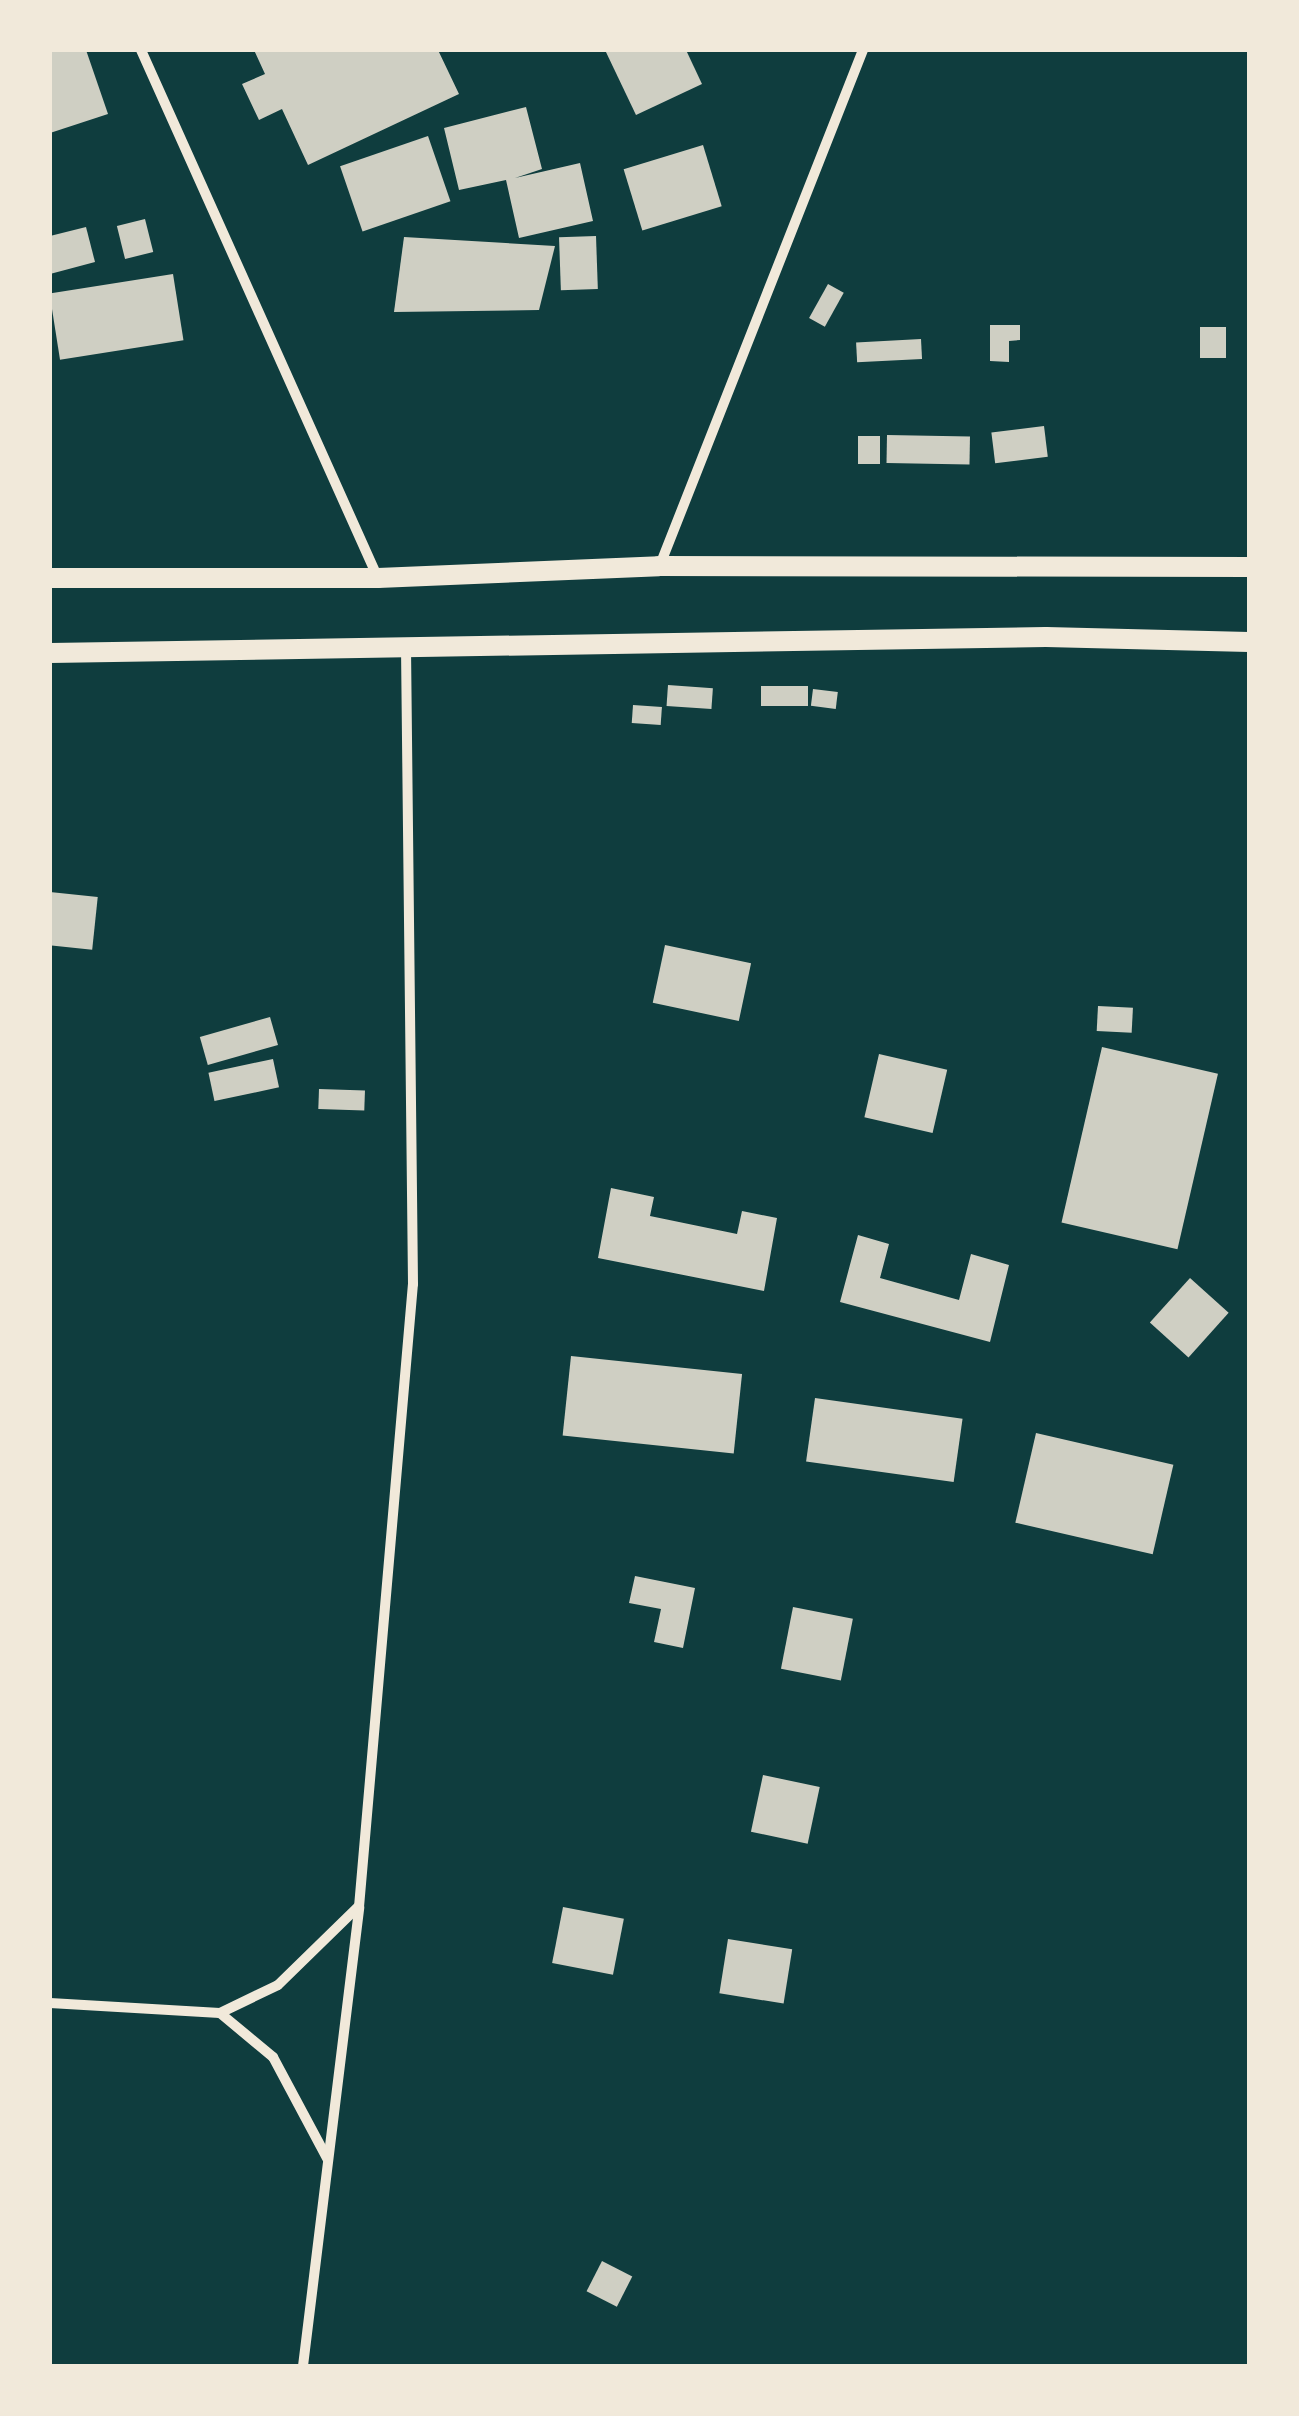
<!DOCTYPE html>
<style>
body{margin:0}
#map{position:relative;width:1299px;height:2416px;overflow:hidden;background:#0f3d3e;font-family:Roboto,sans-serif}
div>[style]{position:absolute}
.building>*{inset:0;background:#cfcfc3;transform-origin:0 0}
.minor>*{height:10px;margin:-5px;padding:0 5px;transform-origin:5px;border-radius:5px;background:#f1e9da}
.secondary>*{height:20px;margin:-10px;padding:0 10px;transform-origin:10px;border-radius:10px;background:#f1e9da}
span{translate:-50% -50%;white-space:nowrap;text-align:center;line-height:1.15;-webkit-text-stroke:8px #f1e9da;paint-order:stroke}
.frame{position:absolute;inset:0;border:52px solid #f1e9da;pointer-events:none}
</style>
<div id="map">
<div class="building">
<div style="clip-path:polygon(50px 50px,86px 50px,108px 114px,50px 133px)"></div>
<div style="clip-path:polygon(254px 50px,438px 50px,459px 94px,308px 165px,282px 109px,259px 120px,242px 84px,265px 74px)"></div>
<div style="clip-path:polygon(605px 50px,686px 50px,702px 84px,636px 115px)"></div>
<div style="clip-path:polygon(526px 107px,542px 169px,515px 178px,580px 163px,593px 221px,519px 238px,506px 180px,459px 190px,444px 128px)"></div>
<div style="left:428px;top:136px;width:69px;height:93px;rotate:71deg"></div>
<div style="left:703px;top:145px;width:64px;height:83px;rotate:73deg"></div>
<div style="left:145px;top:219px;width:34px;height:29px;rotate:76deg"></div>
<div style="clip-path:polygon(86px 227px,95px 262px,50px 274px,50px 236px)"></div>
<div style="left:596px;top:236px;width:53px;height:37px;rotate:88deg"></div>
<div style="clip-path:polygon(404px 237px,555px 246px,539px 310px,394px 312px)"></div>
<div style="left:173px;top:274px;width:67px;height:125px;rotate:81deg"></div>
<div style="left:828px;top:284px;width:18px;height:39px;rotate:29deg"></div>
<div style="clip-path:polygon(990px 325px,1020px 325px,1020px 340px,1009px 341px,1009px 362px,990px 361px)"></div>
<div style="left:1200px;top:327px;width:26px;height:31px"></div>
<div style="left:921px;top:339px;width:20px;height:65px;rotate:87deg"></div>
<div style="left:1044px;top:426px;width:31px;height:53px;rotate:83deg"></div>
<div style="left:887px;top:435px;width:83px;height:28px;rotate:1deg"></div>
<div style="left:858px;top:436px;width:22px;height:28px"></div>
<div style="left:668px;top:685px;width:45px;height:21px;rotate:4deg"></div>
<div style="left:808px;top:686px;width:20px;height:47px;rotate:90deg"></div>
<div style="left:813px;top:689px;width:25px;height:17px;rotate:7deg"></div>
<div style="left:633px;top:705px;width:29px;height:18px;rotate:4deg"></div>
<div style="left:50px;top:892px;width:48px;height:53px;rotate:6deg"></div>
<div style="left:665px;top:945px;width:88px;height:59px;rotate:12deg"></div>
<div style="left:1098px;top:1006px;width:35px;height:25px;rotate:3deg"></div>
<div style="left:270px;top:1017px;width:29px;height:73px;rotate:74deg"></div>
<div style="left:1102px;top:1047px;width:119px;height:180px;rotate:13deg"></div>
<div style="left:879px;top:1054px;width:70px;height:65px;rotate:13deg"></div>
<div style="left:273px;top:1059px;width:29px;height:66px;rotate:78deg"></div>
<div style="left:319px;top:1089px;width:46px;height:20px;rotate:2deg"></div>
<div style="clip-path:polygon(611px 1188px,654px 1197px,650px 1216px,737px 1234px,742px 1211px,777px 1218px,764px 1291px,598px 1258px)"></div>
<div style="clip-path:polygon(858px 1235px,889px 1244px,880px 1278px,959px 1300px,971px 1254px,1009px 1265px,990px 1342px,840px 1302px)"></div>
<div style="left:1190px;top:1278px;width:52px;height:60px;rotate:42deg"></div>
<div style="left:571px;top:1356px;width:172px;height:80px;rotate:6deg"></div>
<div style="left:815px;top:1398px;width:149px;height:64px;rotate:8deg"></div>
<div style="left:1036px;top:1433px;width:141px;height:92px;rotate:13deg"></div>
<div style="clip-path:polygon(635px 1576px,695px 1588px,683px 1648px,654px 1642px,661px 1609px,629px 1603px)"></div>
<div style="left:793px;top:1607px;width:61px;height:63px;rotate:11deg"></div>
<div style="left:763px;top:1775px;width:58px;height:58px;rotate:12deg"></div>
<div style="left:563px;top:1907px;width:62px;height:57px;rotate:11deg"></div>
<div style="left:728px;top:1939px;width:65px;height:55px;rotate:9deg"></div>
<div style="left:602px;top:2261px;width:34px;height:34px;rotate:27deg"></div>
</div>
<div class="minor">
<div style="left:141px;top:50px;width:579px;rotate:65.83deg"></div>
<div style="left:660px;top:565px;width:554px;rotate:-68.49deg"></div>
<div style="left:50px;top:2003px;width:170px;rotate:3.4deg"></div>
<div style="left:220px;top:2013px;width:64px;rotate:-25.8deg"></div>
<div style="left:278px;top:1985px;width:112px;rotate:-44.3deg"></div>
<div style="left:220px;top:2013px;width:69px;rotate:39.7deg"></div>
<div style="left:273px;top:2057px;width:115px;rotate:61.9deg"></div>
<div style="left:303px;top:2366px;width:462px;rotate:-83deg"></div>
<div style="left:359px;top:1907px;width:625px;rotate:-85.05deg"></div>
<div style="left:413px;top:1284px;width:632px;rotate:-90.63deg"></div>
</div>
<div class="secondary">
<div style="left:50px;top:578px;width:328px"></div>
<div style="left:378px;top:578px;width:281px;rotate:-2.4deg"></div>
<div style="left:659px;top:566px;width:590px;rotate:0.1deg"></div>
<div style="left:50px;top:653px;width:996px;rotate:-0.92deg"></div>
<div style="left:1046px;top:637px;width:203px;rotate:1.4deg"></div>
</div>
<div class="frame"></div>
</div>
